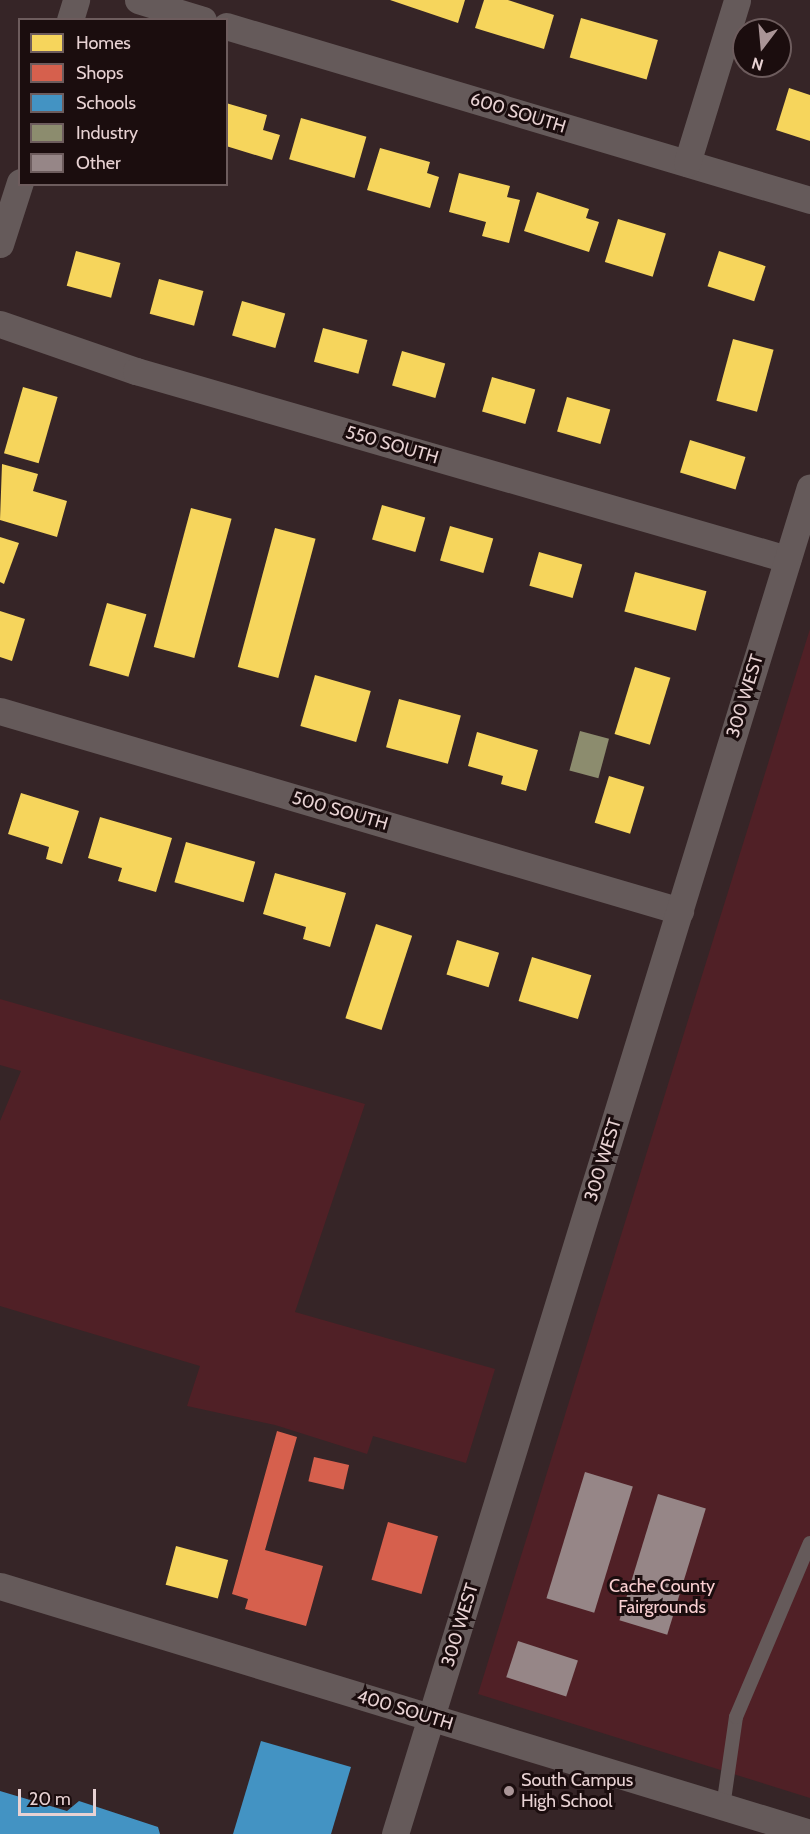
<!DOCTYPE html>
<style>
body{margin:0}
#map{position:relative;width:810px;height:1834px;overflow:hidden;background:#362527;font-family:Cabin,sans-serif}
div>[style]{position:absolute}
.green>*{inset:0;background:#502026}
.homes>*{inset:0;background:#f6d55c;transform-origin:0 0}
.shops>*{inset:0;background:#d6604d;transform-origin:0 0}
.schools>*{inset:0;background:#4393c3}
.industry>*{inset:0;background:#8c8c6e;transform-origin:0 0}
.building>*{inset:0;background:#968687;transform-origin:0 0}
.lane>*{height:14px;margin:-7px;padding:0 7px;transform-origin:7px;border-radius:7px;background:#655a5a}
.street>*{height:27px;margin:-13.5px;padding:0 13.5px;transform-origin:13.5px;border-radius:13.5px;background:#655a5a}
.dots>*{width:16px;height:16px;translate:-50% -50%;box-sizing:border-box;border:3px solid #1b0d0e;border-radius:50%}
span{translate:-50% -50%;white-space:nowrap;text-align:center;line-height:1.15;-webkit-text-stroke:6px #1b0d0e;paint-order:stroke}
.street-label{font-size:18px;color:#e8d2d3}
.park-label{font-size:18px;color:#fad0d2}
.poi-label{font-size:18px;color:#e8d2d3}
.left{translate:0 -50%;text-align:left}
.legend{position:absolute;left:18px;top:18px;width:210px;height:168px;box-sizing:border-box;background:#1b0d0e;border:2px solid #6d5c5d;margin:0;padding:8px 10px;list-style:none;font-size:18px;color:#e8d2d3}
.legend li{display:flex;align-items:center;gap:12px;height:30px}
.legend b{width:30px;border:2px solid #6d5c5d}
.north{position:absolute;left:732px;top:18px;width:60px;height:60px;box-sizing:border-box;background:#1b0d0e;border:2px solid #6d5c5d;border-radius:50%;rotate:196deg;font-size:16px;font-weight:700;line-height:24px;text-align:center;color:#e8d2d3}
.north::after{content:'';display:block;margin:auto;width:21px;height:27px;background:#aa9597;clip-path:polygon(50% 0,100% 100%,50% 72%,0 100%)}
.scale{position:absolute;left:18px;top:1789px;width:78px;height:27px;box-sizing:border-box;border:3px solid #e8d2d3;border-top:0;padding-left:8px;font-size:18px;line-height:21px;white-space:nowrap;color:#e8d2d3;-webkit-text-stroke:4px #1b0d0e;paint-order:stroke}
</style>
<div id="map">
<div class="green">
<div style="clip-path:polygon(810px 629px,810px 1798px,478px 1694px)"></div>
<div style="clip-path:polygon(0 999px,365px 1104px,295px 1312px,495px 1369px,466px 1463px,373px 1436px,367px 1454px,275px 1425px,187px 1406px,200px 1366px,0 1306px,0 1121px,21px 1071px,0 1065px)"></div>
</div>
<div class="homes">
<div style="clip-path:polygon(390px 0,465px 0,458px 23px)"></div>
<div style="clip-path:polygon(484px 0,508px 0,554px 15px,544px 49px,475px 28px)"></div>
<div style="left:581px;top:18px;width:80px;height:41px;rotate:16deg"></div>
<div style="clip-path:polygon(789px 88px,810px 95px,810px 141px,776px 130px)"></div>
<div style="clip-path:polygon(226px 103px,267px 115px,263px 130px,280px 135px,272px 160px,226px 146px)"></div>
<div style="left:301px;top:118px;width:68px;height:43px;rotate:16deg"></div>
<div style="clip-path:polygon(380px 148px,430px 162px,427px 173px,439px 177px,430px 208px,367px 190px)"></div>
<div style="clip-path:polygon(459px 173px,510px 186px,507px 197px,520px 200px,509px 243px,482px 236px,486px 222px,449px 212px)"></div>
<div style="clip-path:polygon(537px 192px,589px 209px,586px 218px,599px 222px,589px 252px,524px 231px)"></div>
<div style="left:618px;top:219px;width:50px;height:45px;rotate:17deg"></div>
<div style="left:76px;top:251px;width:46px;height:36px;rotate:15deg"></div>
<div style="left:719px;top:251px;width:49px;height:37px;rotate:18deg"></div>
<div style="left:159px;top:279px;width:46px;height:36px;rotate:15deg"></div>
<div style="left:242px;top:301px;width:45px;height:36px;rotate:16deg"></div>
<div style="left:323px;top:328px;width:46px;height:35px;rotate:15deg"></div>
<div style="left:733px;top:339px;width:42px;height:64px;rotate:15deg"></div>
<div style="left:402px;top:351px;width:45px;height:36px;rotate:16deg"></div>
<div style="left:492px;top:377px;width:45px;height:36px;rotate:16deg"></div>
<div style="left:23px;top:387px;width:36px;height:69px;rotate:16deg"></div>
<div style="left:567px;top:397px;width:45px;height:36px;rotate:16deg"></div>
<div style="left:690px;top:440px;width:58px;height:34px;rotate:17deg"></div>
<div style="clip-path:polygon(2px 464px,38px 474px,33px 491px,67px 501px,57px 537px,0 520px)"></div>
<div style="left:382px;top:505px;width:45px;height:36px;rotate:16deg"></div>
<div style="left:191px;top:508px;width:42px;height:144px;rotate:15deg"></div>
<div style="left:450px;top:526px;width:45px;height:36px;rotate:16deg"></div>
<div style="left:275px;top:528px;width:42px;height:144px;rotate:15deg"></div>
<div style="clip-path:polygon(0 537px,19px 543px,4px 584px,0 582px)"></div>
<div style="left:539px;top:552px;width:45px;height:35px;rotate:16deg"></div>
<div style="left:635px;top:572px;width:74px;height:41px;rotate:15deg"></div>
<div style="left:107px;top:603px;width:41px;height:65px;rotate:16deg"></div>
<div style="clip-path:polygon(0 611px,25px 619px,12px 661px,0 657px)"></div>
<div style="left:635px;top:667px;width:37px;height:70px;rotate:17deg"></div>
<div style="left:315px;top:675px;width:58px;height:53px;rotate:16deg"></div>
<div style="left:399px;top:699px;width:64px;height:50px;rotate:15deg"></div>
<div style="clip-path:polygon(477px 732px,538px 750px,526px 791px,501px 784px,503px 776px,468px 766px)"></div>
<div style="left:609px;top:776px;width:37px;height:49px;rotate:17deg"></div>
<div style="clip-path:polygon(21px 793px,79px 811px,62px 864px,46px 859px,49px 847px,8px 834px)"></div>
<div style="clip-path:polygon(100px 817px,172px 838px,156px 892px,118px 881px,122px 868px,88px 858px)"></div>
<div style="left:186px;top:842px;width:72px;height:42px;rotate:16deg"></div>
<div style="clip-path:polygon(275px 873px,346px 893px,330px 947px,303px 939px,306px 927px,263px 914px)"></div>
<div style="left:376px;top:924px;width:38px;height:99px;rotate:18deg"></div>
<div style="left:457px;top:940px;width:44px;height:36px;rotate:17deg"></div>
<div style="left:532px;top:957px;width:62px;height:46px;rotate:17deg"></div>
<div style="left:176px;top:1546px;width:54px;height:40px;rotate:15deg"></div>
</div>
<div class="shops">
<div style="clip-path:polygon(277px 1431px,297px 1437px,265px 1550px,323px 1566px,306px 1626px,245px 1609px,248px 1599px,232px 1594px)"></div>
<div style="left:314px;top:1457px;width:36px;height:25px;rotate:13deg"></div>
<div style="left:388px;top:1522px;width:52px;height:60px;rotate:16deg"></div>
</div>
<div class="schools">
<div style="clip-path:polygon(261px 1741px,351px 1767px,331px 1834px,233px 1834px)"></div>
<div style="clip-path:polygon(0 1791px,67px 1811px,79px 1801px,158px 1827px,160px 1834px,0 1834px)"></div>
</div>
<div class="industry">
<div style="left:580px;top:731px;width:30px;height:41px;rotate:15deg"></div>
</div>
<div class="building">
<div style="left:585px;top:1472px;width:50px;height:132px;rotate:17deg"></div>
<div style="left:658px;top:1494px;width:50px;height:132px;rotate:17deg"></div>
<div style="left:518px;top:1641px;width:63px;height:38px;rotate:18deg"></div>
</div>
<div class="lane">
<div style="left:723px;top:1807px;width:91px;rotate:-81.8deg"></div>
<div style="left:736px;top:1717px;width:189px;rotate:-67deg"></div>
</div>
<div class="street">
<div style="left:138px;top:0;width:68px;rotate:17.1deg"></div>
<div style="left:70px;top:20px;width:21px;rotate:-73deg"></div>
<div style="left:226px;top:26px;width:609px;rotate:16.59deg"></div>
<div style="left:687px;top:163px;width:170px;rotate:-72.9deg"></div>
<div style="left:0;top:244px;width:65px;rotate:-72.1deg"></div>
<div style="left:0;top:324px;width:144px;rotate:19.1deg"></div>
<div style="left:136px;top:371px;width:678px;rotate:16.11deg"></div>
<div style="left:0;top:711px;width:709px;rotate:16.39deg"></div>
<div style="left:0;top:1586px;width:847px;rotate:16.96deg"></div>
<div style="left:395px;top:1834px;width:1409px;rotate:-72.88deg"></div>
</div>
<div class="dots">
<div style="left:509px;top:1791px;background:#aa9597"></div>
</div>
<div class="street-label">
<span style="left:518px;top:113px;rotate:17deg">600 SOUTH</span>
<span style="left:392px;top:445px;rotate:16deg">550 SOUTH</span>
<span style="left:745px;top:696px;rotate:-73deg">300 WEST</span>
<span style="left:340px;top:811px;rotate:16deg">500 SOUTH</span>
<span style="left:603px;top:1160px;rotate:-73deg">300 WEST</span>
<span style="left:460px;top:1625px;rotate:-73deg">300 WEST</span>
<span style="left:405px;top:1710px;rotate:17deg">400 SOUTH</span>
</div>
<div class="park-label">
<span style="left:662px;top:1597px">Cache County<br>Fairgrounds</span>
</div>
<div class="poi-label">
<span class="left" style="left:521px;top:1791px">South Campus<br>High School</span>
</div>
<ul class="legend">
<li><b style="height:16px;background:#f6d55c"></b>Homes</li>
<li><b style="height:16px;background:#d6604d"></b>Shops</li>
<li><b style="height:16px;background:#4393c3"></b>Schools</li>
<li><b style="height:16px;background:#8c8c6e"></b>Industry</li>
<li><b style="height:16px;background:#968687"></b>Other</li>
</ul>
<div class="north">N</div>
<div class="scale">20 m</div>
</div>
